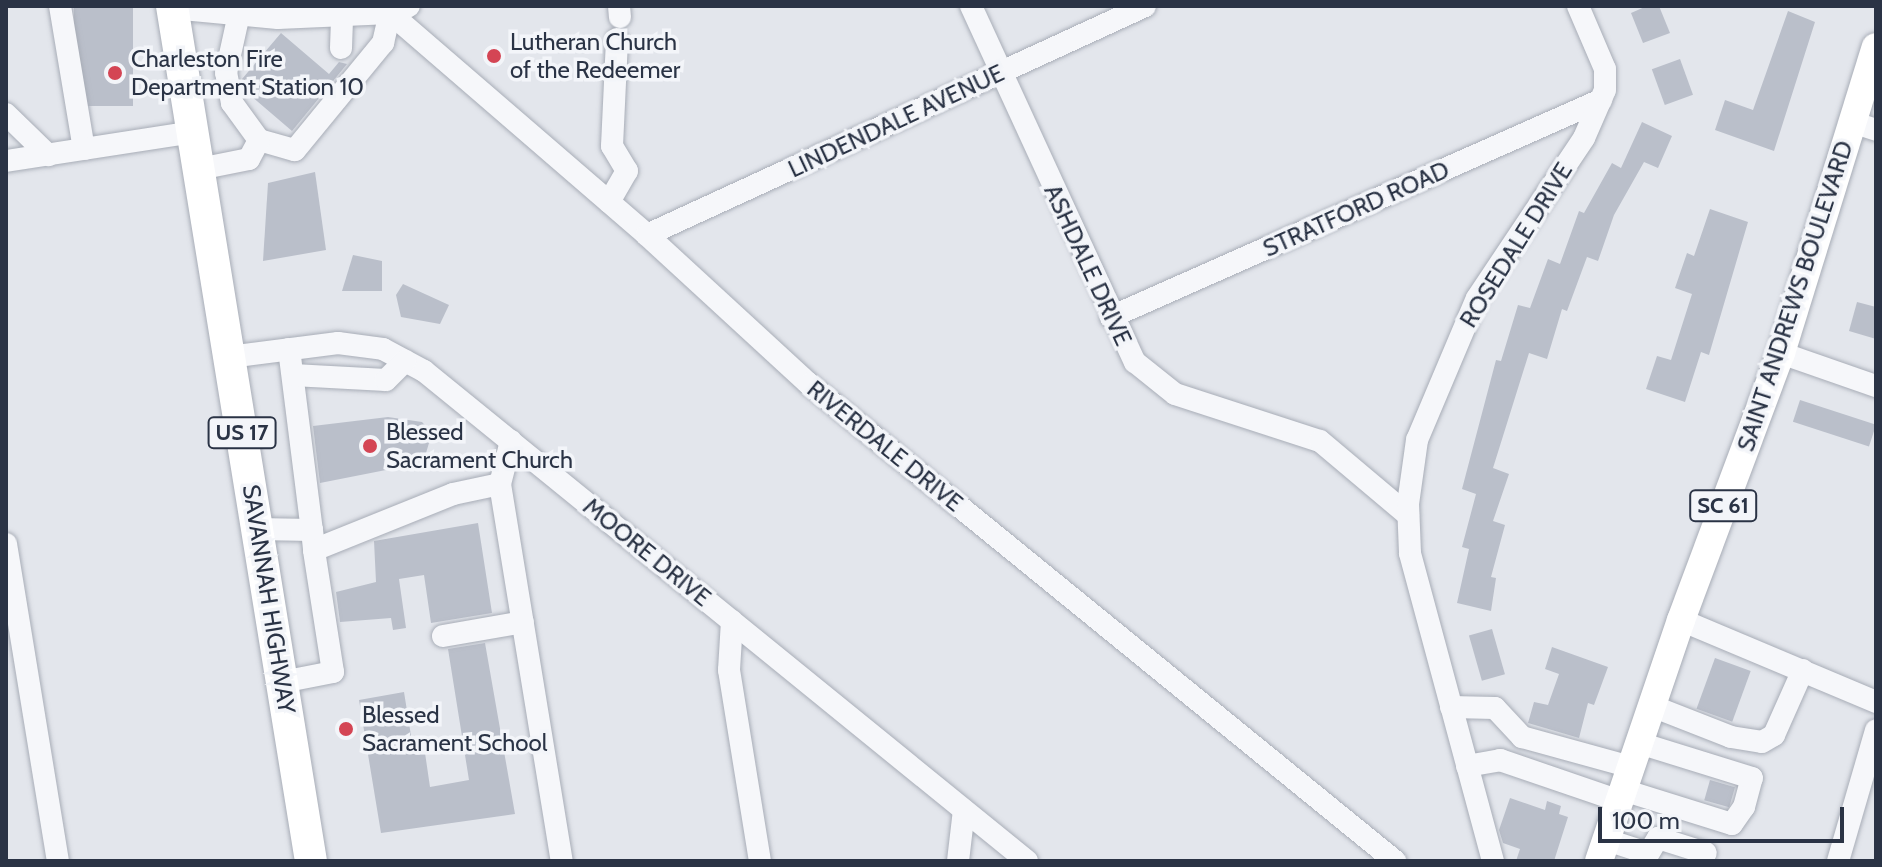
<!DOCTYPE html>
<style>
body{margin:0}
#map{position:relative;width:1882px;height:867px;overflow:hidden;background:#e3e6ec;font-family:Cabin,sans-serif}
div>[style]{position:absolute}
.building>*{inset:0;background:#babfca;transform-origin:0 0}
.roads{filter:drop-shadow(0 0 2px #a8adb7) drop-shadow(0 0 2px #a8adb7)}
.minor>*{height:22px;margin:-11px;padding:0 11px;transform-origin:11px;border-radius:11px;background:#f6f7fa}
.major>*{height:28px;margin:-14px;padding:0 14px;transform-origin:14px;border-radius:14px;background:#fff}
.highway>*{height:32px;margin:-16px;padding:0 16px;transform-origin:16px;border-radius:16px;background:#fff}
.dots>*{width:22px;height:22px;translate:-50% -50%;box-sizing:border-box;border:4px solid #f3f5f9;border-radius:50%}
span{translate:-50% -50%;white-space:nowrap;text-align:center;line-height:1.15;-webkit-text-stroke:7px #f3f5f9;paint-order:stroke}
.shield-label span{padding:2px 6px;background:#f3f5f9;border:2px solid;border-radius:6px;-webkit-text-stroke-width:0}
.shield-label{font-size:22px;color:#2a3345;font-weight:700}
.poi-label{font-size:24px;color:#2a3345}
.left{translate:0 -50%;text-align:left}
.street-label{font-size:24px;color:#2a3345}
.frame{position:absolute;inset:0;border:8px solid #2a3345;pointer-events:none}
.scale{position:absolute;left:1598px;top:807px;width:246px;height:36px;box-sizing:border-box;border:4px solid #2a3345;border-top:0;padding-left:10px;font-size:24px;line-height:28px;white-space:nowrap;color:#2a3345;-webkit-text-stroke:6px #f3f5f9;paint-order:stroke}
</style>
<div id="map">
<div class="building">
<div style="left:74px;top:6px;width:59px;height:100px"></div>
<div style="clip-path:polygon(1647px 6px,1659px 6px,1670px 33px,1643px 43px,1631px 13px)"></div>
<div style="clip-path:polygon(1788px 11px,1815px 22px,1774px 151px,1715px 130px,1725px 100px,1753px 110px)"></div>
<div style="clip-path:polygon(281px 33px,329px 74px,339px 62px,347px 64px,292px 131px,244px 90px,242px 79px)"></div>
<div style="left:1680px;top:59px;width:38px;height:30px;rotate:70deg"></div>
<div style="clip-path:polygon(1642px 122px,1672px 136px,1658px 168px,1644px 162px,1614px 215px,1598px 261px,1587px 257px,1567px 311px,1562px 309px,1547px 359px,1529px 353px,1493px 468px,1509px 474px,1493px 521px,1505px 525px,1491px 577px,1496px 578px,1491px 611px,1457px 603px,1469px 549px,1462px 547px,1476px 494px,1462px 489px,1496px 360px,1501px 361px,1518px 305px,1530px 308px,1548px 259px,1560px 264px,1579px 211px,1584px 213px,1612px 163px,1621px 168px)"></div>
<div style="clip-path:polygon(315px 172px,326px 250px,263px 261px,268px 183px)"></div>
<div style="clip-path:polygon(1710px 209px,1748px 222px,1709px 355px,1701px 352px,1685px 402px,1646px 389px,1657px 356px,1671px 360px,1692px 294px,1675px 288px,1687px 253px,1694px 256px)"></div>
<div style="clip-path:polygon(353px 255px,382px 261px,382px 291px,342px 291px)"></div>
<div style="clip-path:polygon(403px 284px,449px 305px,440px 324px,401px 317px,396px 295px)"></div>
<div style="clip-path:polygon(1857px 302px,1876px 307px,1876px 339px,1849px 331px)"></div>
<div style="left:1800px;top:400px;width:80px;height:23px;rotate:18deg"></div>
<div style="clip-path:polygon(388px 417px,422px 422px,432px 433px,426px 453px,396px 468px,320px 483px,313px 426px)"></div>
<div style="clip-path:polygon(478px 523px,492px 613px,431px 623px,424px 575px,399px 579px,406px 628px,393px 630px,391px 618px,340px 622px,336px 592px,376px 582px,374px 541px)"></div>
<div style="left:1492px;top:629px;width:47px;height:24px;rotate:74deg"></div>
<div style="clip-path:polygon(485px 643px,515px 814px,381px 833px,359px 700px,404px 692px,413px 748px,424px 746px,430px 787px,469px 780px,448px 649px)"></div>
<div style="clip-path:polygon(1552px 647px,1608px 667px,1594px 705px,1588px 703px,1579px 738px,1528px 723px,1534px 702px,1548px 705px,1559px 674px,1545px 669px)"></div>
<div style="left:1715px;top:658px;width:38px;height:54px;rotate:20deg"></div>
<div style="left:1710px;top:780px;width:26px;height:21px;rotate:16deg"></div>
<div style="clip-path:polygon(1510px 798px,1545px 810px,1547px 801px,1561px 806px,1559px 814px,1568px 817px,1554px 861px,1516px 861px,1520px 849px,1503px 843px,1499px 830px)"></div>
</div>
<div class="roads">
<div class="minor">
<div style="left:60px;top:6px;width:145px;rotate:80.5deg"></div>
<div style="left:619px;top:6px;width:11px;rotate:85deg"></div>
<div style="left:971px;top:6px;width:392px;rotate:65.3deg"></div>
<div style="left:1135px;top:362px;width:51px;rotate:38.7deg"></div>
<div style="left:1175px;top:394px;width:152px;rotate:18deg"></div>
<div style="left:1320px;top:441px;width:115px;rotate:40.1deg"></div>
<div style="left:172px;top:8px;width:106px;rotate:5.4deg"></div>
<div style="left:278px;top:18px;width:112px;rotate:-2.6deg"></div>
<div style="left:390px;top:13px;width:20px;rotate:-20deg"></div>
<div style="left:341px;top:48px;width:31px;rotate:-88deg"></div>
<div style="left:6px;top:114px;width:59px;rotate:44.3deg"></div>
<div style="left:1852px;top:122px;width:25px;rotate:18deg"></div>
<div style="left:259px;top:140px;width:37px;rotate:16deg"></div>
<div style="left:295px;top:150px;width:139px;rotate:-50.6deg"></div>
<div style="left:383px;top:43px;width:31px;rotate:-77deg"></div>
<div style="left:390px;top:13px;width:340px;rotate:40.8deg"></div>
<div style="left:647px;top:235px;width:220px;rotate:42.6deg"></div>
<div style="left:809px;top:384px;width:756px;rotate:39.15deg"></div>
<div style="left:6px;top:161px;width:189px;rotate:-8.8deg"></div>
<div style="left:199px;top:169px;width:51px;rotate:-11.3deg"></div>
<div style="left:249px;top:159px;width:21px;rotate:-62deg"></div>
<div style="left:259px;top:140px;width:46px;rotate:-126.1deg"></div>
<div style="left:232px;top:103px;width:31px;rotate:-101deg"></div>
<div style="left:226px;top:73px;width:60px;rotate:-77.6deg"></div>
<div style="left:609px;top:202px;width:36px;rotate:-60deg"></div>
<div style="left:627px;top:171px;width:29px;rotate:-121deg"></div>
<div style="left:612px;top:146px;width:107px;rotate:-87.3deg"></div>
<div style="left:647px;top:235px;width:548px;rotate:-24.69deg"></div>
<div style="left:1111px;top:317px;width:536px;rotate:-23.89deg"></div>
<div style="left:289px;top:349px;width:182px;rotate:82.8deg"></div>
<div style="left:1781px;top:353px;width:101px;rotate:19.2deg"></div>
<div style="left:229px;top:357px;width:110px;rotate:-7.3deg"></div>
<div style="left:338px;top:343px;width:45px;rotate:7.6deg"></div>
<div style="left:383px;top:349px;width:47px;rotate:28.2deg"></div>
<div style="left:424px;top:371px;width:777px;rotate:39.1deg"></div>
<div style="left:293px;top:375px;width:93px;rotate:3.1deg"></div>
<div style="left:386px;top:380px;width:27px;rotate:-45deg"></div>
<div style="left:511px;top:441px;width:44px;rotate:104.3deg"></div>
<div style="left:500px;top:484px;width:382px;rotate:80.7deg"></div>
<div style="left:257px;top:529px;width:55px;rotate:1deg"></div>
<div style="left:312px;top:530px;width:20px;rotate:84deg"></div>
<div style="left:314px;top:550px;width:150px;rotate:-21.9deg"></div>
<div style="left:453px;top:494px;width:48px;rotate:-12deg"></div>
<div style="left:6px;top:544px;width:321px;rotate:80.7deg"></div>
<div style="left:1681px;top:620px;width:212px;rotate:22.8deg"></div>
<div style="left:732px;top:621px;width:49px;rotate:93.5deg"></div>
<div style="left:729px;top:670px;width:193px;rotate:80.8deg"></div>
<div style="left:443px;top:636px;width:81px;rotate:-9.9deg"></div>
<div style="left:282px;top:682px;width:52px;rotate:-11.1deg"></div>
<div style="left:333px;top:672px;width:123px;rotate:-98.9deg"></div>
<div style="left:1652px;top:706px;width:85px;rotate:21.4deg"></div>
<div style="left:1731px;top:737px;width:31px;rotate:9deg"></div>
<div style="left:1762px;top:742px;width:14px;rotate:-30deg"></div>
<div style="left:1774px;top:735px;width:71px;rotate:-66deg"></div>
<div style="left:1451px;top:707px;width:44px;rotate:1.3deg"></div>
<div style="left:1495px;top:708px;width:40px;rotate:47deg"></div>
<div style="left:1522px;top:737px;width:113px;rotate:15.4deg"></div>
<div style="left:1467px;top:766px;width:34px;rotate:-10deg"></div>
<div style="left:1500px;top:760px;width:127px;rotate:18.9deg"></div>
<div style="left:1623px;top:790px;width:114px;rotate:17.3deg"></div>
<div style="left:1732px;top:824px;width:21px;rotate:-55deg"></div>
<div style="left:1744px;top:807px;width:30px;rotate:-75deg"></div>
<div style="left:1752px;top:778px;width:118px;rotate:-162.8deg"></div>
<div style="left:1607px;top:840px;width:42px;rotate:18deg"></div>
<div style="left:958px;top:861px;width:51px;rotate:-83.3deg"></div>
<div style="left:1493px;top:861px;width:319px;rotate:-105.1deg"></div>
<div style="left:1410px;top:553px;width:49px;rotate:-92.3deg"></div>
<div style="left:1408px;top:504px;width:65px;rotate:-82deg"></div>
<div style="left:1417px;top:440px;width:154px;rotate:-67.1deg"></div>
<div style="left:1477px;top:298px;width:192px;rotate:-56.2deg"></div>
<div style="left:1584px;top:138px;width:52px;rotate:-66.4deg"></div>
<div style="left:1605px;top:90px;width:21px;rotate:-90deg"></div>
<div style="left:1605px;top:69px;width:69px;rotate:-113.2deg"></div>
<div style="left:1644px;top:861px;width:27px;rotate:-59deg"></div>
<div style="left:1658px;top:838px;width:50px;rotate:17.4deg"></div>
<div style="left:1838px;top:861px;width:136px;rotate:-73.8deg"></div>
</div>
<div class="major">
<div style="left:1599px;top:861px;width:255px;rotate:-71.2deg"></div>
<div style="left:1681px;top:620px;width:285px;rotate:-69.5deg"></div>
<div style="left:1781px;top:353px;width:320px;rotate:-72.8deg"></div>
</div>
<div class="highway">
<div style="left:172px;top:6px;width:866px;rotate:80.77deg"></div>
</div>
</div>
<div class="dots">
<div style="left:494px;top:56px;background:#d44554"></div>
<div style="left:115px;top:73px;background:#d44554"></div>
<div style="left:370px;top:446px;background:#d44554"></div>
<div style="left:346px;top:729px;background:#d44554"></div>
</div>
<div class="shield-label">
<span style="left:242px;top:433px">US 17</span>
<span style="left:1723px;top:506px">SC 61</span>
</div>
<div class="poi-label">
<span class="left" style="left:510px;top:56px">Lutheran Church<br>of the Redeemer</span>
<span class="left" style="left:131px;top:73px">Charleston Fire<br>Department Station 10</span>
<span class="left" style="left:386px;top:446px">Blessed<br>Sacrament Church</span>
<span class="left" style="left:362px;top:729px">Blessed<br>Sacrament School</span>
</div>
<div class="street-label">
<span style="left:896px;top:121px;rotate:-25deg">LINDENDALE AVENUE</span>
<span style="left:1356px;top:209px;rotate:-24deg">STRATFORD ROAD</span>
<span style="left:1516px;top:245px;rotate:-58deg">ROSEDALE DRIVE</span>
<span style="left:1088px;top:265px;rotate:65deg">ASHDALE DRIVE</span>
<span style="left:1795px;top:296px;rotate:-72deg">SAINT ANDREWS BOULEVARD</span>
<span style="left:885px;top:446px;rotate:39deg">RIVERDALE DRIVE</span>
<span style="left:647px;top:552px;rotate:39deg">MOORE DRIVE</span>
<span style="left:269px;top:599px;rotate:81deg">SAVANNAH HIGHWAY</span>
</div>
<div class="frame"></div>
<div class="scale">100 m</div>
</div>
